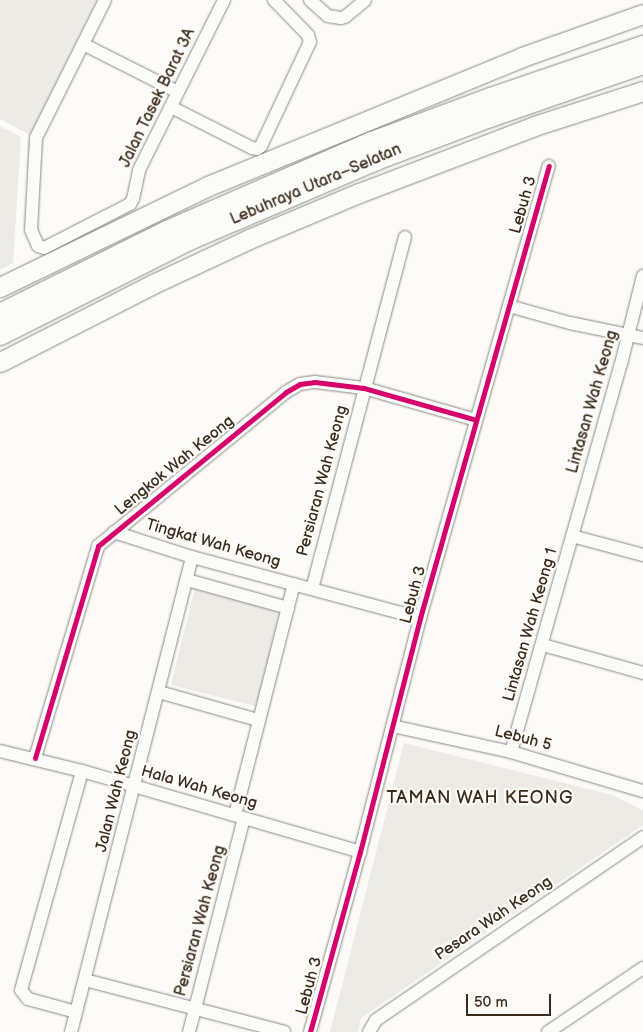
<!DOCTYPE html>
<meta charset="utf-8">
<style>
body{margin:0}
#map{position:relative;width:643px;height:1032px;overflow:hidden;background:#fcfbf8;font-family:"Balsamiq Sans",sans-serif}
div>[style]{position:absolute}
.built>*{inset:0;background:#eeebe7;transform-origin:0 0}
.green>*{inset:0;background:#edebe6}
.roads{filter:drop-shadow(0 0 1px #8d8985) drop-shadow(0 0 1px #8d8985)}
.street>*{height:12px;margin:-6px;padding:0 6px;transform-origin:6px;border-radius:6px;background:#fbfbf9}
.primary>*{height:19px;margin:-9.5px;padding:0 9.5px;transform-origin:9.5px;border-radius:9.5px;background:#fbfbf9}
.highway>*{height:22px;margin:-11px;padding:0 11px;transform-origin:11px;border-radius:11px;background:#fbfbf9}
.cycleway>*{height:5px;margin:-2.5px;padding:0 2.5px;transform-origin:2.5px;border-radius:2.5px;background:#d6006c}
span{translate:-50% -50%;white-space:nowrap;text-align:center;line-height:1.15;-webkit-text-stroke:4.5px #fdfcf7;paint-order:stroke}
.street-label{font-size:16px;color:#3b2a1e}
.neighbourhood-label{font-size:18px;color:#3b2a1e;letter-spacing:1px}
.scale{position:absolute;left:466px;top:994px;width:85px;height:22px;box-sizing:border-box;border:2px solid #3b2a1e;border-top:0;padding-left:6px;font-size:15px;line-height:18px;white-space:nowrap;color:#3b2a1e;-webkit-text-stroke:4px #fdfcf7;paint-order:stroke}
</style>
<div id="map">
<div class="built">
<div style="left:195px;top:588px;width:88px;height:100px;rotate:14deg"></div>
</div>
<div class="green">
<div style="clip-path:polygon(0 0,97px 0,30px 135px,0 119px)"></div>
<div style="clip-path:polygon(0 126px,21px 137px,13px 263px,0 270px)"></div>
<div style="clip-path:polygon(404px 743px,612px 795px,643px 810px,643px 825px,361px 1018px,358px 1032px,330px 1032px)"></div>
</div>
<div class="roads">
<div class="street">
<div style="left:105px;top:0;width:154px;rotate:116.6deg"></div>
<div style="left:36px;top:138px;width:92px;rotate:93.1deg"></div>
<div style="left:31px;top:230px;width:17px;rotate:66deg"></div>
<div style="left:38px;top:246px;width:6px;rotate:18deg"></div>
<div style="left:44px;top:248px;width:97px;rotate:-27.1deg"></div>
<div style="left:130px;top:204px;width:6px;rotate:-59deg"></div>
<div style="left:133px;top:199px;width:30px;rotate:-78deg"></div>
<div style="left:139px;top:170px;width:190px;rotate:-63.4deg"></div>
<div style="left:310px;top:0;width:24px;rotate:42deg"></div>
<div style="left:328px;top:16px;width:13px;rotate:9deg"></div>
<div style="left:341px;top:18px;width:4px;rotate:-14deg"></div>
<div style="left:345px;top:17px;width:26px;rotate:-40deg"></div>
<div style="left:83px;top:44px;width:106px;rotate:26.8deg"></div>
<div style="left:171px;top:107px;width:91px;rotate:26.8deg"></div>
<div style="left:252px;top:148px;width:5px;rotate:11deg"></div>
<div style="left:257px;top:149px;width:5px;rotate:-37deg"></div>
<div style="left:261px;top:146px;width:115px;rotate:-64.8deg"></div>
<div style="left:310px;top:42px;width:7px;rotate:-106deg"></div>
<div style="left:308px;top:35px;width:49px;rotate:-134.2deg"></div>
<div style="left:509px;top:306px;width:63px;rotate:15.6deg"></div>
<div style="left:570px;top:323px;width:75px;rotate:11.6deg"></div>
<div style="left:114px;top:532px;width:82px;rotate:17.8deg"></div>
<div style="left:192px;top:557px;width:236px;rotate:15deg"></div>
<div style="left:572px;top:536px;width:73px;rotate:15deg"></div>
<div style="left:187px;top:580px;width:105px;rotate:15.5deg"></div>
<div style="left:312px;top:589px;width:364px;rotate:-75.2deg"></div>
<div style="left:543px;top:645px;width:104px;rotate:15.6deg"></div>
<div style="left:159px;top:692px;width:103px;rotate:15.8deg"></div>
<div style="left:392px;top:726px;width:122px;rotate:12.3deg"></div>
<div style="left:511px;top:752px;width:138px;rotate:16.5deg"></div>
<div style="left:0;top:751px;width:84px;rotate:13.7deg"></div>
<div style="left:82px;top:771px;width:290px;rotate:16.2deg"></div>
<div style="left:511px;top:752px;width:403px;rotate:-74.2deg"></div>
<div style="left:621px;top:364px;width:91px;rotate:-76deg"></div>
<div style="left:35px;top:758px;width:221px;rotate:-73.4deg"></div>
<div style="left:98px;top:546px;width:243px;rotate:-39.3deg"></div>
<div style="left:286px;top:392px;width:16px;rotate:-30deg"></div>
<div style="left:300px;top:384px;width:15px;rotate:-8deg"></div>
<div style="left:315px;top:382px;width:49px;rotate:7deg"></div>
<div style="left:364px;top:388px;width:116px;rotate:15.9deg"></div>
<div style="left:235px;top:815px;width:238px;rotate:-75.7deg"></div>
<div style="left:85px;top:980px;width:206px;rotate:14.6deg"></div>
<div style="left:76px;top:1012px;width:50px;rotate:-164.8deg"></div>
<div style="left:28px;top:999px;width:11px;rotate:-128deg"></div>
<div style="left:21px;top:990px;width:227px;rotate:-74.4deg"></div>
<div style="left:71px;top:1032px;width:490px;rotate:-75.7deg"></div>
<div style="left:189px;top:1032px;width:221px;rotate:-75.6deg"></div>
<div style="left:310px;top:1032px;width:187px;rotate:-74.5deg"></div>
<div style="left:360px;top:852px;width:242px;rotate:-75.6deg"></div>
<div style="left:420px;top:618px;width:470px;rotate:-74.1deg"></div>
<div style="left:369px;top:1032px;width:14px;rotate:-60deg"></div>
<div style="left:376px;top:1020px;width:324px;rotate:-34.4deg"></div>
<div style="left:548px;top:1032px;width:115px;rotate:-34deg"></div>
</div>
<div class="primary">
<div style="left:0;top:287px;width:231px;rotate:-25.9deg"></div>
<div style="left:208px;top:186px;width:339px;rotate:-22.3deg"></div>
<div style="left:522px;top:57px;width:128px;rotate:-19.6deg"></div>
<div style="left:0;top:362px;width:172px;rotate:-27deg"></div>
<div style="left:153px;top:284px;width:106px;rotate:-25.1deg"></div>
<div style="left:249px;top:239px;width:119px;rotate:-22.7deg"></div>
<div style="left:359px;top:193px;width:187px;rotate:-20.9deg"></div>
<div style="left:534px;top:126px;width:114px;rotate:-17.8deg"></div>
</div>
<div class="highway">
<div style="left:0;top:315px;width:186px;rotate:-26.4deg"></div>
<div style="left:167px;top:232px;width:223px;rotate:-23.5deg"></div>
<div style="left:372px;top:143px;width:127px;rotate:-20.3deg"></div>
<div style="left:491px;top:99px;width:161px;rotate:-18.9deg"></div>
<div style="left:0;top:334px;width:214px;rotate:-26.7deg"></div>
<div style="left:191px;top:238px;width:201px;rotate:-23.1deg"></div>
<div style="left:376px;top:159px;width:122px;rotate:-20.7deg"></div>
<div style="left:490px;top:116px;width:162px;rotate:-19.1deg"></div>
</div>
</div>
<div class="cycleway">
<div style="left:35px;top:758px;width:221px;rotate:-73.4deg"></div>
<div style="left:98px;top:546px;width:243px;rotate:-39.3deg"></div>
<div style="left:286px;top:392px;width:16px;rotate:-30deg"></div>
<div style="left:300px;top:384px;width:15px;rotate:-8deg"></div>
<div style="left:315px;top:382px;width:49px;rotate:7deg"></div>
<div style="left:364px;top:388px;width:116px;rotate:15.9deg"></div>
<div style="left:310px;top:1032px;width:187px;rotate:-74.5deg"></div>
<div style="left:360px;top:852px;width:242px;rotate:-75.6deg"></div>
<div style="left:420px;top:618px;width:470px;rotate:-74.1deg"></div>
</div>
<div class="street-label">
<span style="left:158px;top:98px;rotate:-64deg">Jalan Tasek Barat 3A</span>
<span style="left:316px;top:185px;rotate:-23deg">Lebuhraya Utara–Selatan</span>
<span style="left:524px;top:205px;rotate:-74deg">Lebuh 3</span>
<span style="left:593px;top:402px;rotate:-74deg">Lintasan Wah Keong</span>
<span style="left:175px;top:466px;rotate:-39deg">Lengkok Wah Keong</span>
<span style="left:323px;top:481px;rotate:-75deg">Persiaran Wah Keong</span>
<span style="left:213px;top:544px;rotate:16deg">Tingkat Wah Keong</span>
<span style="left:414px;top:595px;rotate:-75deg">Lebuh 3</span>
<span style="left:531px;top:625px;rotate:-74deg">Lintasan Wah Keong 1</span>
<span style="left:523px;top:739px;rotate:15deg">Lebuh 5</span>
<span style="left:199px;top:788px;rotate:16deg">Hala Wah Keong</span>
<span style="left:117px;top:791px;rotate:-76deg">Jalan Wah Keong</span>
<span style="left:494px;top:919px;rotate:-34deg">Pesara Wah Keong</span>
<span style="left:201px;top:921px;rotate:-75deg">Persiaran Wah Keong</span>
<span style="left:310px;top:986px;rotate:-75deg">Lebuh 3</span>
</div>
<div class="neighbourhood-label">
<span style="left:480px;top:798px">TAMAN WAH KEONG</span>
</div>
<div class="scale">50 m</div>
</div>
